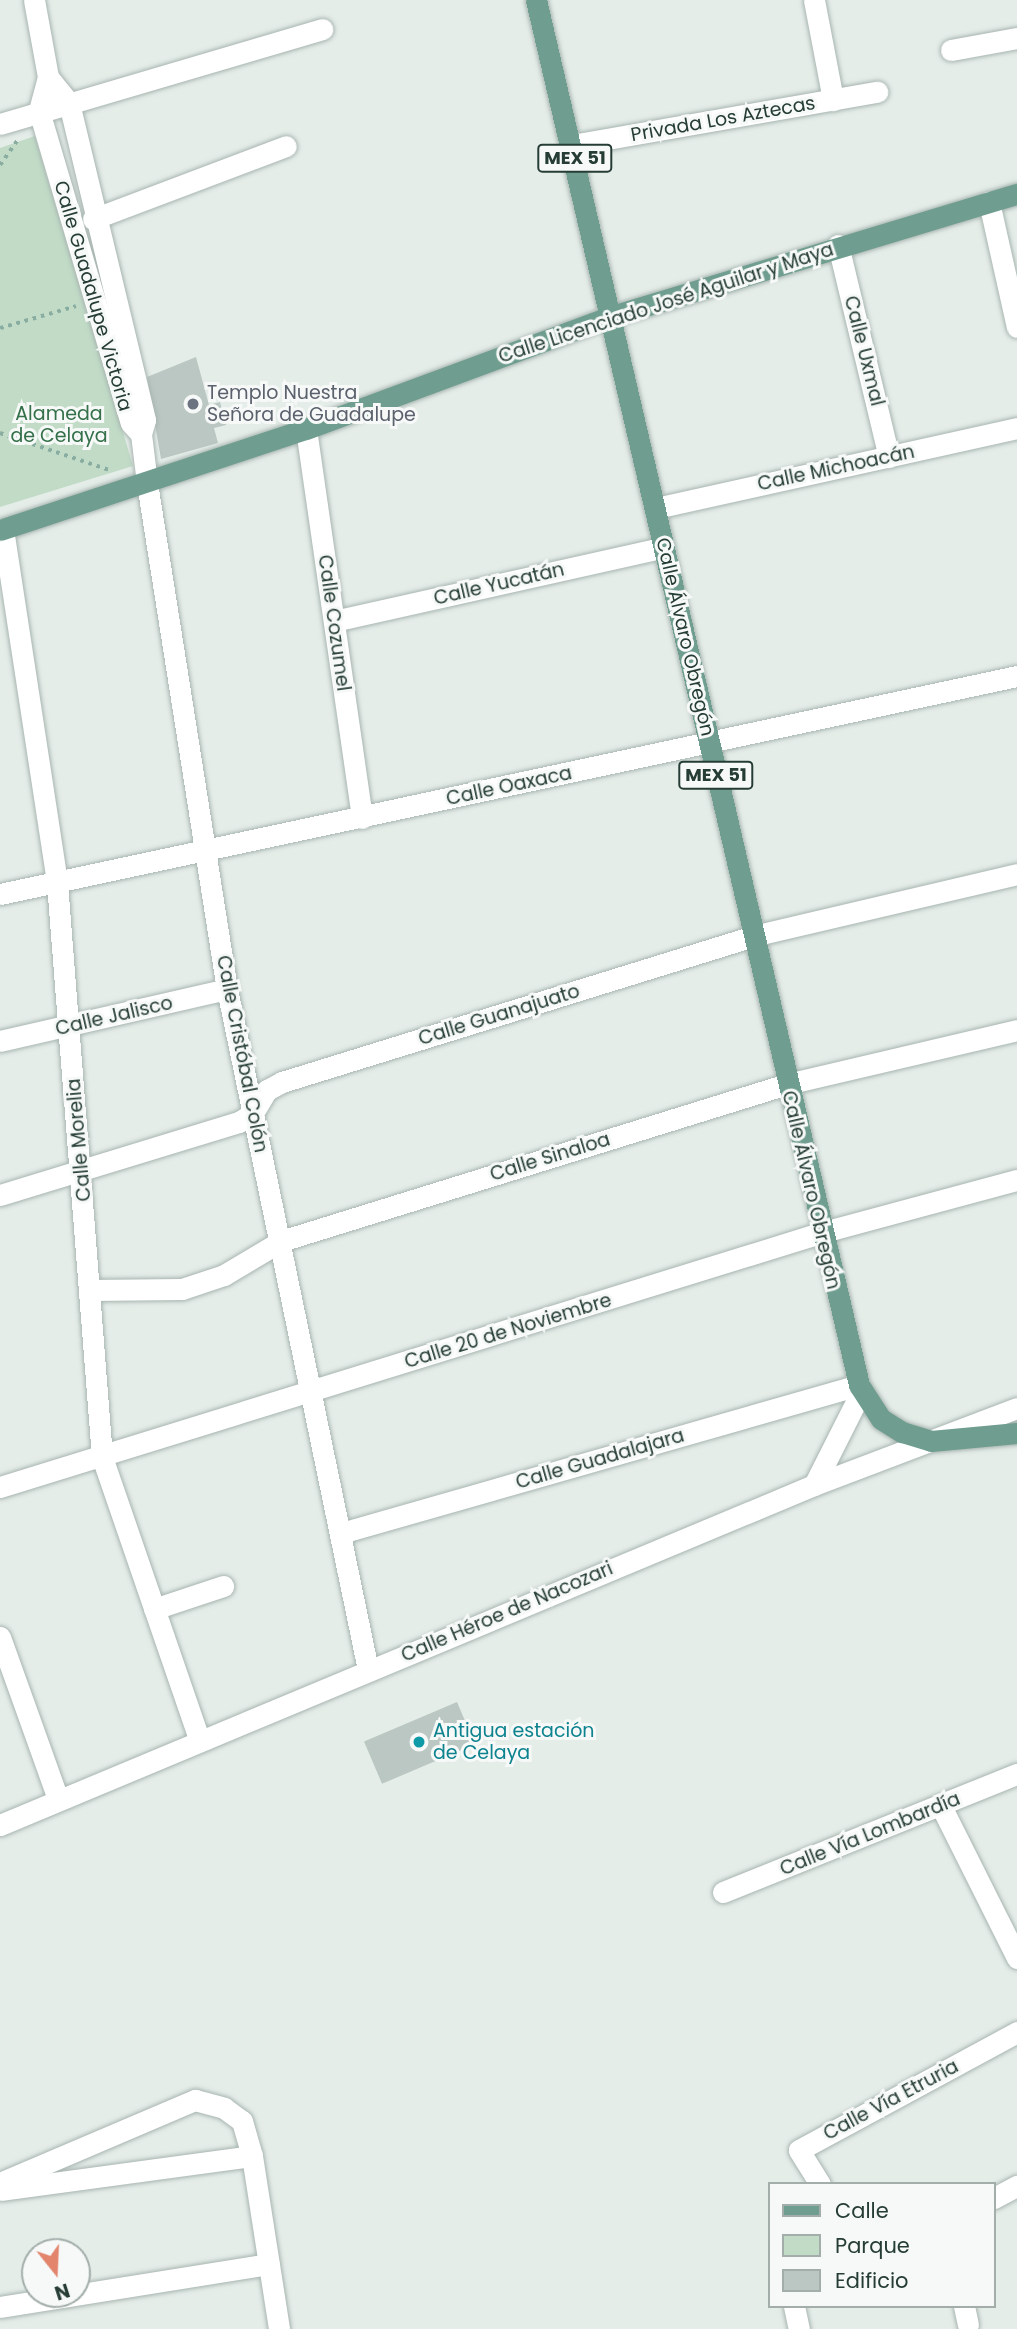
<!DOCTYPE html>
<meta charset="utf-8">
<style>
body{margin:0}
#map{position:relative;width:1017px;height:2329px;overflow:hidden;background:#e5ede9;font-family:Poppins,sans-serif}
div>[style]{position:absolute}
.green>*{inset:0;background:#c1dbc7}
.building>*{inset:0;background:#bbc7c2;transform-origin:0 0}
.path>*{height:3.5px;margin-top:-1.75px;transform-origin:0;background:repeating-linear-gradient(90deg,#89ada0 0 3.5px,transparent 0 8.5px)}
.roads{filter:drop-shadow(0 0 2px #a8b5b0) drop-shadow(0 0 2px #a8b5b0)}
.minor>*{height:21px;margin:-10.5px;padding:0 10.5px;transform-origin:10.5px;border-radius:10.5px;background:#fff}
.major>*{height:21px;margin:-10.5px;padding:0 10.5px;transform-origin:10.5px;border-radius:10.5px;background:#6f9d8f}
.dots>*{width:19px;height:19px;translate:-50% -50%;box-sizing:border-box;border:4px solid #f6f9f7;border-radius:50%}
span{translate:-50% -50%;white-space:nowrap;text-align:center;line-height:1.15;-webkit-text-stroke:6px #f6f9f7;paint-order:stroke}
.shield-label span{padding:2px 5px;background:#f6f9f7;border:2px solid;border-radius:5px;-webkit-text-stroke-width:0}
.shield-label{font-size:18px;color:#263d36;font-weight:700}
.street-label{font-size:19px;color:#263d36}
.worship-label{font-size:19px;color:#5b616d}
.left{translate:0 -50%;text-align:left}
.park-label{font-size:19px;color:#347049}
.culture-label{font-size:19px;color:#0d838f}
.legend{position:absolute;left:768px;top:2182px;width:228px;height:126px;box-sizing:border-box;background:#f6f9f7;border:2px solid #a3aeaa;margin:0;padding:9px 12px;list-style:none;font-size:21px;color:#263d36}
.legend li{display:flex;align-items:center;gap:14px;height:35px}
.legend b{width:35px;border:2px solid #a3aeaa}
.north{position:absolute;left:21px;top:2238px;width:70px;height:70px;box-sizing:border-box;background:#f6f9f7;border:2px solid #a3aeaa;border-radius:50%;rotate:162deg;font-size:19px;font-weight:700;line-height:28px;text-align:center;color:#263d36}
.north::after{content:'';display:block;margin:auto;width:24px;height:32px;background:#e3856d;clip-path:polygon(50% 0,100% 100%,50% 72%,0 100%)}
</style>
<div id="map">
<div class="green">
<div style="clip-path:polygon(35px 136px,133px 466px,0 507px,0 148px)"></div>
</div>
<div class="building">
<div style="clip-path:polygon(196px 357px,209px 405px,220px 402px,226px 425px,214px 428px,218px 443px,161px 459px,147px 377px)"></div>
<div style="left:457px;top:1702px;width:46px;height:101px;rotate:67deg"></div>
</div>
<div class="path">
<div style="left:0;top:165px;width:33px;rotate:-55deg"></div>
<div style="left:0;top:328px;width:79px;rotate:-16.1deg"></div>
<div style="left:0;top:433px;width:118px;rotate:18.7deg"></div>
</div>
<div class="roads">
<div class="minor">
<div style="left:34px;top:0;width:78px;rotate:79.7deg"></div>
<div style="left:48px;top:77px;width:35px;rotate:105deg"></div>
<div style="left:39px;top:111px;width:325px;rotate:73.6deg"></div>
<div style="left:131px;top:423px;width:15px;rotate:48deg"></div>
<div style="left:814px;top:0;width:102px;rotate:79.2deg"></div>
<div style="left:951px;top:50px;width:67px;rotate:-10.3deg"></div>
<div style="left:48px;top:77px;width:33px;rotate:51deg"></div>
<div style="left:69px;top:103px;width:326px;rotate:76.5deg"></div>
<div style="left:145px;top:420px;width:15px;rotate:106deg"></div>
<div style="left:141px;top:434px;width:49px;rotate:83deg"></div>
<div style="left:147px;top:483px;width:512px;rotate:81.02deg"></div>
<div style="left:227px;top:989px;width:695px;rotate:78.3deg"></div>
<div style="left:0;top:124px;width:336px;rotate:-16.4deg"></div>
<div style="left:572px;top:145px;width:310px;rotate:-9.9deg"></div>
<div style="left:989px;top:202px;width:128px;rotate:77.4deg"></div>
<div style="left:93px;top:219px;width:206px;rotate:-20.7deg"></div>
<div style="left:838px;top:245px;width:218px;rotate:76.5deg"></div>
<div style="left:306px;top:429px;width:393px;rotate:81.8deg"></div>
<div style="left:656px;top:508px;width:370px;rotate:-12.5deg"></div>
<div style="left:3px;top:529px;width:358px;rotate:81.3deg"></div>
<div style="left:57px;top:883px;width:576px;rotate:85.52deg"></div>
<div style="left:102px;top:1457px;width:297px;rotate:71deg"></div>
<div style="left:334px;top:621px;width:338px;rotate:-12.6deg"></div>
<div style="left:0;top:894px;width:1040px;rotate:-12.1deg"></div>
<div style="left:0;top:1041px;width:233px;rotate:-12.9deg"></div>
<div style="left:0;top:1195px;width:250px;rotate:-17deg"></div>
<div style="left:239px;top:1122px;width:17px;rotate:-33deg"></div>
<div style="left:253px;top:1113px;width:27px;rotate:-59deg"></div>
<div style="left:267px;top:1090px;width:17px;rotate:-28deg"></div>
<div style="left:282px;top:1082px;width:493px;rotate:-17.2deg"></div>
<div style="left:753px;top:936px;width:271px;rotate:-13.2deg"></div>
<div style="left:90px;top:1290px;width:92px;rotate:-0.6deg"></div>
<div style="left:182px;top:1289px;width:44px;rotate:-18.4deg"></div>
<div style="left:224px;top:1275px;width:66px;rotate:-30.8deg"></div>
<div style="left:281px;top:1241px;width:530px;rotate:-17.24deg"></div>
<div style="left:787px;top:1084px;width:236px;rotate:-13.2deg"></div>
<div style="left:814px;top:1485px;width:106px;rotate:-63.2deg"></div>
<div style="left:0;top:1487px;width:858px;rotate:-17.21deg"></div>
<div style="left:820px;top:1233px;width:204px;rotate:-15.1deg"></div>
<div style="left:341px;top:1533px;width:539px;rotate:-15.95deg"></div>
<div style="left:154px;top:1609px;width:73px;rotate:-18.4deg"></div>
<div style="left:0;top:1637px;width:172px;rotate:70.3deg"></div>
<div style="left:941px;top:1806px;width:170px;rotate:63.4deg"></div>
<div style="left:0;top:1825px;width:882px;rotate:-22.67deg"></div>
<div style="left:814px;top:1485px;width:217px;rotate:-20.8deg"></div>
<div style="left:723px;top:1892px;width:317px;rotate:-21.9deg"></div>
<div style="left:0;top:2183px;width:212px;rotate:-23.1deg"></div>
<div style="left:195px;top:2100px;width:30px;rotate:15deg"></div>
<div style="left:224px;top:2108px;width:22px;rotate:36deg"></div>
<div style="left:242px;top:2121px;width:36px;rotate:74deg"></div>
<div style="left:252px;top:2156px;width:175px;rotate:81.1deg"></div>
<div style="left:820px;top:2184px;width:40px;rotate:-122deg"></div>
<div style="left:799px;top:2150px;width:248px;rotate:-28.4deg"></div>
<div style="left:1px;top:2190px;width:253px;rotate:-7.7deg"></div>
<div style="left:994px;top:2198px;width:26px;rotate:-28deg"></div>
<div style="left:794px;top:2306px;width:24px;rotate:78deg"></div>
<div style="left:964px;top:2306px;width:19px;rotate:78deg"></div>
<div style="left:0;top:2307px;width:272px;rotate:-9.1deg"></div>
</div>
<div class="major">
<div style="left:536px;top:0;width:1422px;rotate:76.87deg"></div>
<div style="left:859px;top:1385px;width:40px;rotate:57.1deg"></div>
<div style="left:881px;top:1419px;width:25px;rotate:32deg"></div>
<div style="left:902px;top:1432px;width:30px;rotate:17deg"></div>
<div style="left:931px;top:1441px;width:86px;rotate:-5.3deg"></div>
<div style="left:0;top:530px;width:322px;rotate:-18.3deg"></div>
<div style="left:306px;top:429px;width:326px;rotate:-20.3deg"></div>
<div style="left:612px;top:316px;width:423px;rotate:-16.8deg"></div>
</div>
</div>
<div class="dots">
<div style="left:193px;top:404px;background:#6b7280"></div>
<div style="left:419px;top:1742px;background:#0f9aa8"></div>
</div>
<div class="shield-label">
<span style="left:575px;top:158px">MEX 51</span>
<span style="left:716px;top:775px">MEX 51</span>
</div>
<div class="street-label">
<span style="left:723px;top:119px;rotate:-10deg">Privada Los Aztecas</span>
<span style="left:93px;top:296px;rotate:74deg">Calle Guadalupe Victoria</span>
<span style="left:666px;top:303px;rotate:-18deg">Calle Licenciado José Aguilar y Maya</span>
<span style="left:864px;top:351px;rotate:76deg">Calle Uxmal</span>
<span style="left:836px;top:468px;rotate:-12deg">Calle Michoacán</span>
<span style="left:499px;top:584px;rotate:-13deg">Calle Yucatán</span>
<span style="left:334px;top:623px;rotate:82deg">Calle Cozumel</span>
<span style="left:685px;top:637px;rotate:77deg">Calle Álvaro Obregón</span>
<span style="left:509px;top:786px;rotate:-12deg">Calle Oaxaca</span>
<span style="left:499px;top:1015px;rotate:-17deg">Calle Guanajuato</span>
<span style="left:114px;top:1016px;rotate:-13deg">Calle Jalisco</span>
<span style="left:242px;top:1054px;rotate:79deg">Calle Cristóbal Colón</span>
<span style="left:79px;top:1140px;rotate:-95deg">Calle Morelia</span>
<span style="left:550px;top:1157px;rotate:-17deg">Calle Sinaloa</span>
<span style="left:811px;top:1190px;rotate:77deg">Calle Álvaro Obregón</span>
<span style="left:508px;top:1331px;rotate:-17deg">Calle 20 de Noviembre</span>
<span style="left:600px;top:1459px;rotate:-16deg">Calle Guadalajara</span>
<span style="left:507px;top:1612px;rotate:-23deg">Calle Héroe de Nacozari</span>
<span style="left:870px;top:1834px;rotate:-22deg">Calle Vía Lombardía</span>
<span style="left:891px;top:2100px;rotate:-28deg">Calle Vía Etruria</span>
</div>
<div class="worship-label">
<span class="left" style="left:207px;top:404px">Templo Nuestra<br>Señora de Guadalupe</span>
</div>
<div class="park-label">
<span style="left:59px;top:425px">Alameda<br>de Celaya</span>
</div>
<div class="culture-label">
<span class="left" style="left:433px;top:1742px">Antigua estación<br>de Celaya</span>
</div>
<ul class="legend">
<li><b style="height:9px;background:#6f9d8f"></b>Calle</li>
<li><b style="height:19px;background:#c1dbc7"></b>Parque</li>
<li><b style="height:19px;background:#bbc7c2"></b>Edificio</li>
</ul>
<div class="north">N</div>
</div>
